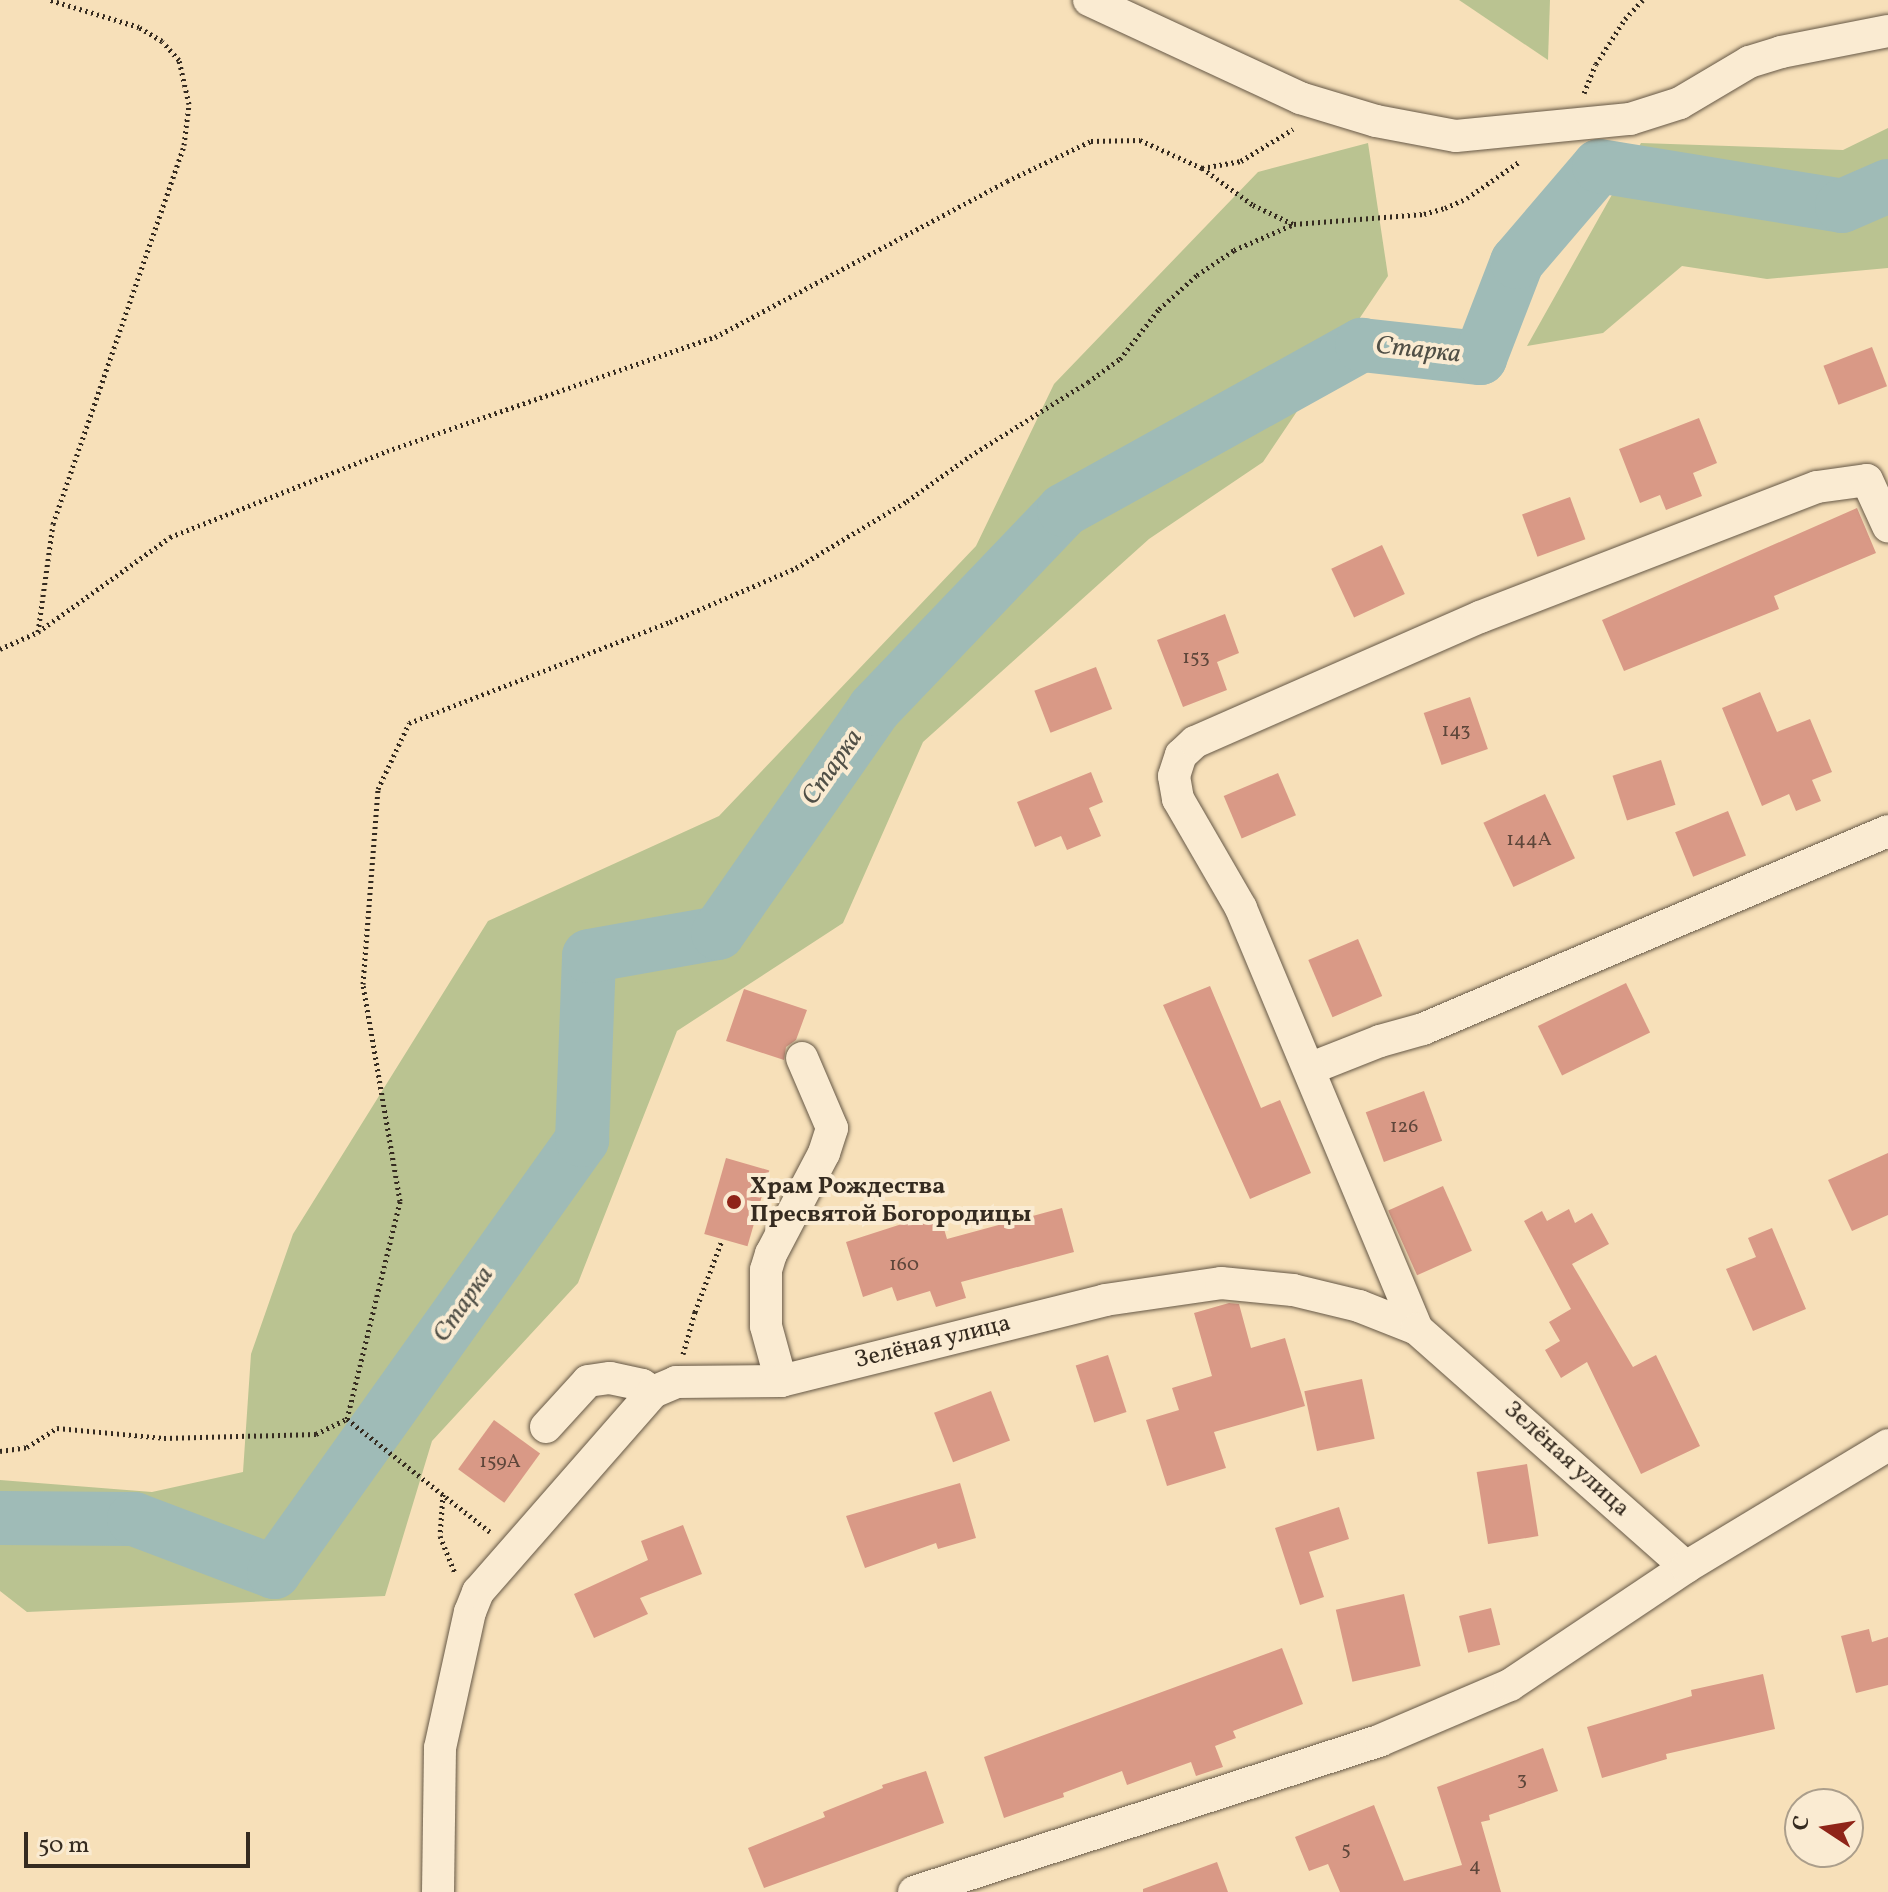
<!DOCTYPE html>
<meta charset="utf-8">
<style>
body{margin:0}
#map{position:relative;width:1888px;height:1892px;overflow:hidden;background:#f7e0b9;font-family:Vollkorn,serif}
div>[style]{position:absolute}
.green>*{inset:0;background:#bac391}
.river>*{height:54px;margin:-27px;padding:0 27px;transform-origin:27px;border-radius:27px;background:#9fbbb7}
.building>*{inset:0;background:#d99986;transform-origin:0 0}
.path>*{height:5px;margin-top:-2.5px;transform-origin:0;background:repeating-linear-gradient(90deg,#352b20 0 2px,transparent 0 6px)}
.roads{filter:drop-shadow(0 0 2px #665846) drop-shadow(0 0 2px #665846)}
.minor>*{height:32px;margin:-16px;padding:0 16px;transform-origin:16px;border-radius:16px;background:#faebd2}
.dots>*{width:22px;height:22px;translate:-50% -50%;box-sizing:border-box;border:4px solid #faebd2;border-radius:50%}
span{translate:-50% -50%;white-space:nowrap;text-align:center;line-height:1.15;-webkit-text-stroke:8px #faebd2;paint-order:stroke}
.number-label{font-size:20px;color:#5e463a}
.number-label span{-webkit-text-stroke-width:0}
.poi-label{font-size:24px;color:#352b20;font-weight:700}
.left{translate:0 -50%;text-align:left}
.street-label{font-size:24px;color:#352b20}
.water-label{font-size:26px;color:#504f46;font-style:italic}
.north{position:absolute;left:1784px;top:1788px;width:80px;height:80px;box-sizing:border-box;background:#faebd2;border:2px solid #ab9e8b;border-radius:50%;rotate:282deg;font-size:22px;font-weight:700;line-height:32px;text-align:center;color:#352b20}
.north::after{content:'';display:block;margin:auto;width:28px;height:36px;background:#8f2418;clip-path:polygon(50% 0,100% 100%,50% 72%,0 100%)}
.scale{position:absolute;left:24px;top:1832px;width:226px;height:36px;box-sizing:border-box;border:4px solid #352b20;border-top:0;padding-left:10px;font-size:24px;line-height:28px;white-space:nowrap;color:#352b20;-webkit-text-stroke:6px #faebd2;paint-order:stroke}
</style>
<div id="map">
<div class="green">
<div style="clip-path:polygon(1459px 0,1550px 0,1548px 60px)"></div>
<div style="clip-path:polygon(1888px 128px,1888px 268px,1767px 279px,1682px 266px,1603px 333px,1527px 346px,1641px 143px,1843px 150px)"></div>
<div style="clip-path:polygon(1368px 143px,1388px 276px,1263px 462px,1149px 539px,923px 742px,843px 923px,677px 1031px,578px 1283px,432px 1441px,385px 1596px,27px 1612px,0 1591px,0 1480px,152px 1492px,243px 1472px,251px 1354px,293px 1234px,488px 921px,719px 816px,976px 546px,1054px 384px,1258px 172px)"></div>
</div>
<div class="river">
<div style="left:0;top:1518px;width:134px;rotate:0.4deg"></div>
<div style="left:134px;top:1519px;width:150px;rotate:20.7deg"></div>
<div style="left:274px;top:1572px;width:531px;rotate:-54.51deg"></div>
<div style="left:582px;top:1140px;width:184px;rotate:-87.8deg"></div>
<div style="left:589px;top:956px;width:131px;rotate:-10.1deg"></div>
<div style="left:718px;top:933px;width:273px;rotate:-55.1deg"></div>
<div style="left:874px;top:709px;width:275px;rotate:-46.3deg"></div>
<div style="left:1064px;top:510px;width:341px;rotate:-29deg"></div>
<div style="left:1362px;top:345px;width:119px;rotate:6.3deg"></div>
<div style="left:1480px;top:358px;width:103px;rotate:-68.9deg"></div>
<div style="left:1517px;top:262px;width:126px;rotate:-49.5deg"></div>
<div style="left:1599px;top:166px;width:246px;rotate:9.3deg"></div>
<div style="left:1842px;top:206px;width:50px;rotate:-23.5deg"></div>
</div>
<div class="building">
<div style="left:1872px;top:347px;width:42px;height:52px;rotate:69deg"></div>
<div style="clip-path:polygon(1699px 418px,1717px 463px,1693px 473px,1702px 496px,1666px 510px,1660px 495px,1640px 503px,1619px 449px)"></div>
<div style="left:1570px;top:497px;width:45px;height:51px;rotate:70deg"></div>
<div style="clip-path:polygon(1857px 508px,1876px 553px,1774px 596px,1779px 609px,1624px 671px,1602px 620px)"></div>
<div style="left:1382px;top:545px;width:54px;height:56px;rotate:65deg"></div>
<div style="clip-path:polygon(1225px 614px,1239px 653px,1217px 662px,1227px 690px,1183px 707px,1157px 640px)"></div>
<div style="left:1096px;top:667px;width:45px;height:66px;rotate:69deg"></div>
<div style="clip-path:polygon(1760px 692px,1777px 732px,1810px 719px,1832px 772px,1812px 780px,1821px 801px,1796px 811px,1789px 794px,1762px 806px,1722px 708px)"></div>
<div style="left:1470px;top:697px;width:55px;height:49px;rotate:71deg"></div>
<div style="left:1661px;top:760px;width:47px;height:51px;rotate:72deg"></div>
<div style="clip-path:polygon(1091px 772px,1103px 802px,1089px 808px,1101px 836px,1067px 850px,1061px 836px,1035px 847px,1017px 802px)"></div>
<div style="left:1278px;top:773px;width:46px;height:59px;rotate:67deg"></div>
<div style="left:1545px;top:794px;width:71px;height:68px;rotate:65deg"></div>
<div style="left:1728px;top:811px;width:48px;height:57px;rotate:68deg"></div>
<div style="left:1358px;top:939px;width:62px;height:54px;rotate:67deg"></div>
<div style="left:1626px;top:983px;width:55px;height:98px;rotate:64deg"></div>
<div style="clip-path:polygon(1210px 986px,1261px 1108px,1280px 1100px,1311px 1173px,1250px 1199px,1163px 1005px)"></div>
<div style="clip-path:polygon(744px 989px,807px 1010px,796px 1040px,786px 1047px,784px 1060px,726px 1041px)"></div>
<div style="left:1424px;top:1091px;width:53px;height:62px;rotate:70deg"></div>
<div style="clip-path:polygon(1888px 1153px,1888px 1215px,1852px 1231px,1828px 1180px)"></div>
<div style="left:726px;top:1158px;width:45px;height:79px;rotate:16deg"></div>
<div style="left:1443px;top:1186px;width:71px;height:60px;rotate:66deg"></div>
<div style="clip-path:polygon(1062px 1208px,1074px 1252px,961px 1282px,966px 1298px,936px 1307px,930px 1291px,897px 1301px,892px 1287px,863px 1297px,846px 1242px,939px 1212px,947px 1239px)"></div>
<div style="clip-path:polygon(1569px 1209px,1575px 1223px,1592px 1213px,1609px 1244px,1572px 1264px,1633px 1367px,1656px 1355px,1700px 1446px,1641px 1474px,1587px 1362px,1561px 1378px,1545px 1350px,1560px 1341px,1549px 1322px,1571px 1309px,1524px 1221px,1542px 1211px,1547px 1221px)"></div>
<div style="clip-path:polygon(1772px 1228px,1806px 1309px,1753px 1331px,1726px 1269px,1756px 1257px,1748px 1238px)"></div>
<div style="clip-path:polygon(1229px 1303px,1239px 1304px,1251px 1348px,1285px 1338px,1305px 1406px,1214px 1432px,1226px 1468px,1167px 1486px,1146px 1420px,1179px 1410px,1172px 1388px,1212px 1376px,1194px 1313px)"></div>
<div style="left:1108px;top:1355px;width:60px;height:34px;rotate:72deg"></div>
<div style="left:1362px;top:1379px;width:61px;height:59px;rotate:78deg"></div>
<div style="left:991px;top:1391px;width:53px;height:61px;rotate:69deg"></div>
<div style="left:494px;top:1420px;width:57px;height:61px;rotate:36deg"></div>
<div style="left:1527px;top:1464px;width:73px;height:51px;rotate:81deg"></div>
<div style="clip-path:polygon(960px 1483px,976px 1538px,938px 1549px,936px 1543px,865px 1568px,846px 1516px)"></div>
<div style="clip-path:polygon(1339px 1507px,1349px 1539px,1309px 1552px,1324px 1597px,1300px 1605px,1275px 1528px)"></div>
<div style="clip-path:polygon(683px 1525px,702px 1574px,640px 1598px,648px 1614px,594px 1638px,574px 1594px,648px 1560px,641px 1541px)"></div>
<div style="left:1404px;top:1594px;width:74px;height:70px;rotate:77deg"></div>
<div style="left:1491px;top:1608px;width:38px;height:33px;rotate:76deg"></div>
<div style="clip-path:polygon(1869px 1629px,1872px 1642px,1888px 1637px,1888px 1685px,1856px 1693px,1841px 1636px)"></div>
<div style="clip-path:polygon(1282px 1648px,1303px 1704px,1233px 1731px,1236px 1738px,1215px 1746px,1223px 1767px,1196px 1776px,1191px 1762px,1127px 1785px,1122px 1771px,1063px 1793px,1064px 1797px,1004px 1818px,984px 1757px)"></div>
<div style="clip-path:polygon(1763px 1674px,1775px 1729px,1666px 1754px,1667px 1759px,1602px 1778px,1587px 1727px,1692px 1696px,1691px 1690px)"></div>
<div style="clip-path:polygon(1543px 1748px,1558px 1791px,1489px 1815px,1490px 1820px,1481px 1822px,1501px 1892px,1340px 1892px,1328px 1864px,1309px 1871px,1295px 1837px,1374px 1805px,1404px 1881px,1462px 1865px,1437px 1787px)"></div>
<div style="clip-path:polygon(926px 1771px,944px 1823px,764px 1888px,748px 1848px,825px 1817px,823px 1812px,883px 1788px,882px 1785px)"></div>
<div style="clip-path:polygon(1217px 1862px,1228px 1892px,1143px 1892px,1143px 1889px)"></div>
</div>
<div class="path">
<div style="left:1584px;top:93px;width:31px;rotate:-68deg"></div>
<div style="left:1596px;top:64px;width:54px;rotate:-57.2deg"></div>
<div style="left:1625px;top:19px;width:26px;rotate:-47deg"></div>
<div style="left:1202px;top:168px;width:40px;rotate:-10deg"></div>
<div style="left:1241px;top:161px;width:61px;rotate:-31.6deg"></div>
<div style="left:38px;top:632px;width:109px;rotate:-82.1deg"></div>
<div style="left:53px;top:524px;width:401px;rotate:-70.9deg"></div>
<div style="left:184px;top:145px;width:41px;rotate:-83deg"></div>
<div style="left:189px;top:104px;width:45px;rotate:-102.8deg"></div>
<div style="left:179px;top:60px;width:25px;rotate:-132deg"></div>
<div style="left:162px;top:41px;width:27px;rotate:-149deg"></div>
<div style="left:139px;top:27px;width:93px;rotate:-163.1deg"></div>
<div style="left:0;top:649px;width:42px;rotate:-24.1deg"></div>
<div style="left:38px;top:632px;width:163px;rotate:-35.7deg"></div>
<div style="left:170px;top:537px;width:233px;rotate:-21.6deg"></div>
<div style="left:387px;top:451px;width:347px;rotate:-19.2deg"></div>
<div style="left:715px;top:337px;width:331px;rotate:-28.1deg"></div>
<div style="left:1007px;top:181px;width:93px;rotate:-25.5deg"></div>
<div style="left:1091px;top:141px;width:49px;rotate:-1.2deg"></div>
<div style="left:1140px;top:140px;width:68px;rotate:24.3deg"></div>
<div style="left:1202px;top:168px;width:63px;rotate:36deg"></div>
<div style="left:1253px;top:205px;width:44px;rotate:25.4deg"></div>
<div style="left:683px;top:1354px;width:44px;rotate:-74.1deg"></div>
<div style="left:695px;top:1312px;width:77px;rotate:-69.4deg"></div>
<div style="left:347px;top:1419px;width:182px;rotate:38.3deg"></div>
<div style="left:0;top:1451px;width:27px;rotate:-8deg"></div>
<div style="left:27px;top:1447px;width:36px;rotate:-32deg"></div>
<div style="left:57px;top:1428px;width:107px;rotate:5.3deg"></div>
<div style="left:164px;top:1438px;width:152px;rotate:-1.5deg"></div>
<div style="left:316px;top:1434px;width:34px;rotate:-26deg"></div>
<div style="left:347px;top:1419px;width:224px;rotate:-76.3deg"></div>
<div style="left:400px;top:1201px;width:220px;rotate:-99.7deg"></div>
<div style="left:363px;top:984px;width:196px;rotate:-85.6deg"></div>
<div style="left:378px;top:789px;width:73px;rotate:-64.8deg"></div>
<div style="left:409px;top:723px;width:280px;rotate:-21.2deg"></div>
<div style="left:670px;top:622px;width:137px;rotate:-23.2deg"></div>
<div style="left:796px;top:568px;width:130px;rotate:-31.1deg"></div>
<div style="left:907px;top:501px;width:77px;rotate:-35.5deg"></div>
<div style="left:970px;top:456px;width:139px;rotate:-32.1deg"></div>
<div style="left:1088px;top:382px;width:39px;rotate:-36deg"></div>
<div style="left:1120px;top:359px;width:63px;rotate:-52deg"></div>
<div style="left:1159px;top:309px;width:51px;rotate:-41.8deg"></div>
<div style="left:1197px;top:275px;width:45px;rotate:-34deg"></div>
<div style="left:1234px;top:250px;width:65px;rotate:-23.4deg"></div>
<div style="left:1294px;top:224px;width:130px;rotate:-4.4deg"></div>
<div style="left:1424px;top:214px;width:22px;rotate:-16deg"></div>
<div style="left:1445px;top:208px;width:24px;rotate:-24deg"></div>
<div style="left:1467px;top:198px;width:63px;rotate:-34.7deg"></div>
<div style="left:443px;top:1494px;width:42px;rotate:94.1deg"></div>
<div style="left:440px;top:1536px;width:40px;rotate:68deg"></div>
</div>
<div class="roads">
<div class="minor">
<div style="left:1089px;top:0;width:233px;rotate:24.9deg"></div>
<div style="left:1300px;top:98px;width:79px;rotate:16.8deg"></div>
<div style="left:1376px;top:121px;width:81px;rotate:10.6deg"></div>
<div style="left:1456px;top:136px;width:175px;rotate:-5.6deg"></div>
<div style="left:1630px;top:119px;width:52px;rotate:-17.7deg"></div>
<div style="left:1680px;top:103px;width:80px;rotate:-30.7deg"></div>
<div style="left:1749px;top:62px;width:34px;rotate:-17deg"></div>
<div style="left:1781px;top:52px;width:109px;rotate:-11.1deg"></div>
<div style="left:1309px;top:1069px;width:76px;rotate:-21.5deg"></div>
<div style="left:1380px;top:1041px;width:45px;rotate:-15.6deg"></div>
<div style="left:1423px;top:1029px;width:505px;rotate:-23.06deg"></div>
<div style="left:1417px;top:1329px;width:456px;rotate:-112.7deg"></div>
<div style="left:1241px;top:908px;width:126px;rotate:-120deg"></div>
<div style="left:1178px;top:799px;width:23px;rotate:-100deg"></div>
<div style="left:1174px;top:776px;width:22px;rotate:-72deg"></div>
<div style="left:1181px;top:755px;width:19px;rotate:-43deg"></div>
<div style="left:1195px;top:742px;width:311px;rotate:-23.7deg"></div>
<div style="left:1480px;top:617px;width:361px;rotate:-21.1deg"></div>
<div style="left:1817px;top:487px;width:50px;rotate:-8deg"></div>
<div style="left:1867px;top:480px;width:51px;rotate:65.5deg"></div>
<div style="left:781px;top:1381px;width:57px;rotate:-105.3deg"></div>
<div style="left:766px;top:1326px;width:56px;rotate:-90deg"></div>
<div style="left:766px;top:1270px;width:17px;rotate:-73deg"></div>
<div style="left:771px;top:1254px;width:114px;rotate:-62.3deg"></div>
<div style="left:824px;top:1153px;width:26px;rotate:-72deg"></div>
<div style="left:832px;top:1128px;width:76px;rotate:-113.2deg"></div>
<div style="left:546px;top:1427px;width:62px;rotate:-47.6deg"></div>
<div style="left:588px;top:1381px;width:22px;rotate:-8deg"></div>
<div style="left:610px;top:1378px;width:33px;rotate:12deg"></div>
<div style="left:642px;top:1385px;width:13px;rotate:32deg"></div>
<div style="left:438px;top:1892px;width:144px;rotate:-89.2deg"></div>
<div style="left:440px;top:1748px;width:139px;rotate:-77.6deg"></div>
<div style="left:470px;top:1612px;width:22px;rotate:-68deg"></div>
<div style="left:478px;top:1592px;width:266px;rotate:-48.8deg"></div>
<div style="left:653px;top:1392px;width:25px;rotate:-23deg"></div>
<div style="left:676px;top:1382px;width:105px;rotate:-0.5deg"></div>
<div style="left:781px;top:1381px;width:334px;rotate:-14deg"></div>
<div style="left:1105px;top:1300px;width:117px;rotate:-8.3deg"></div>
<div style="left:1221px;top:1283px;width:72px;rotate:5.6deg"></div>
<div style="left:1293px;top:1290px;width:68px;rotate:13.6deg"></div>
<div style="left:1359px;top:1306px;width:62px;rotate:21.6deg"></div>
<div style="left:1417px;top:1329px;width:359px;rotate:41.5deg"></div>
<div style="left:914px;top:1892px;width:491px;rotate:-18deg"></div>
<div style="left:1381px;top:1740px;width:140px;rotate:-23.1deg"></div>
<div style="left:1510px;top:1685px;width:212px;rotate:-33.8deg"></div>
<div style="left:1686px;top:1567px;width:236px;rotate:-31.1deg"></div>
</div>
</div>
<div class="dots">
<div style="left:734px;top:1202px;background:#8f2418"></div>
</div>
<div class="number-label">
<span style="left:1196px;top:658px">153</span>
<span style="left:1456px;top:731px">143</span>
<span style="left:1529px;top:840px">144А</span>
<span style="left:1404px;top:1127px">126</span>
<span style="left:904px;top:1265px">160</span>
<span style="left:500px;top:1462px">159А</span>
<span style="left:1522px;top:1780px">3</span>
<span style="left:1346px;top:1850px">5</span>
<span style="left:1475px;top:1866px">4</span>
</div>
<div class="poi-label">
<span class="left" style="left:750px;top:1202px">Храм Рождества<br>Пресвятой Богородицы</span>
</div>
<div class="street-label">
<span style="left:933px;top:1343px;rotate:-14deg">Зелёная улица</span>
<span style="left:1566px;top:1460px;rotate:42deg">Зелёная улица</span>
</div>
<div class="water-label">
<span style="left:1418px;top:351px;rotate:6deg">Старка</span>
<span style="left:833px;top:768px;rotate:-55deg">Старка</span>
<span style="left:464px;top:1305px;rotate:-55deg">Старка</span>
</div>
<div class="north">С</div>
<div class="scale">50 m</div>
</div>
